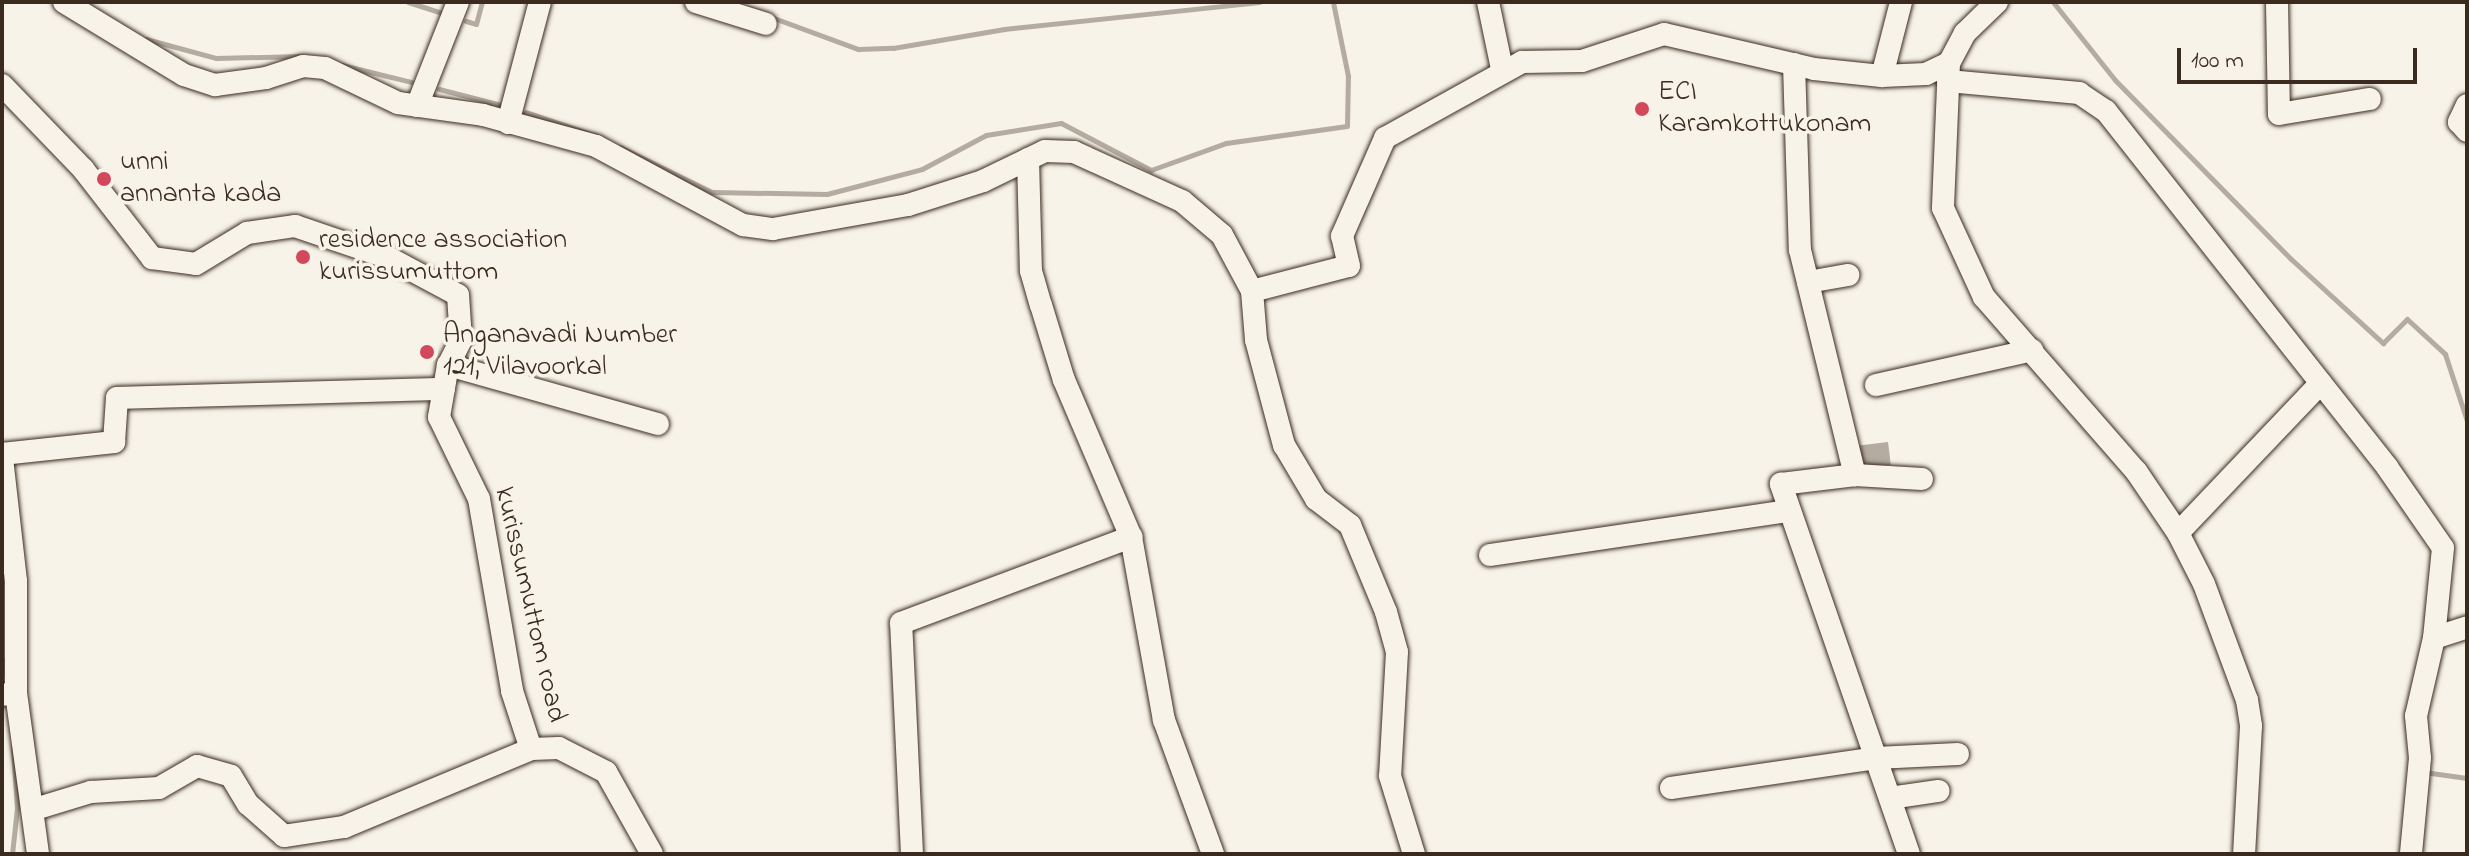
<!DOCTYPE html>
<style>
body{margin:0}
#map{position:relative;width:2469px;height:856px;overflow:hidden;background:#f7f3e8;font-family:"Indie Flower",sans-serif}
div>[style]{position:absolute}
.water>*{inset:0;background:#b4aca0;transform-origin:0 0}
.stream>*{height:5px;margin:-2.5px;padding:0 2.5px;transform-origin:2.5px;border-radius:2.5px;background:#b4aca0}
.roads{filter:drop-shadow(0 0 2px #3b2a1e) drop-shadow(0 0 2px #3b2a1e)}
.minor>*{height:22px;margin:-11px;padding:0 11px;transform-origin:11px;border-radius:11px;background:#f7f3e8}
.dots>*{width:22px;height:22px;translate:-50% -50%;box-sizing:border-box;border:4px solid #f7f3e8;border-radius:50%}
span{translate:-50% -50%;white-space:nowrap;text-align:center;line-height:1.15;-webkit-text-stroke:7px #f7f3e8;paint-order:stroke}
.poi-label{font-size:28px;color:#3b2a1e}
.left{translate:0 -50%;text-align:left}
.street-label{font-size:28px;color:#3b2a1e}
.frame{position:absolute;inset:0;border:4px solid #3b2a1e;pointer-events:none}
.scale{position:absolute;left:2177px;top:48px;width:240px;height:36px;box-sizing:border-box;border:4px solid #3b2a1e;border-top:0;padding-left:10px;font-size:24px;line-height:28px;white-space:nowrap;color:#3b2a1e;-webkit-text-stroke:6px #f7f3e8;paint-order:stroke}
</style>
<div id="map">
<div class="water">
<div style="left:1888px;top:442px;width:23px;height:29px;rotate:83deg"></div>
</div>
<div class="stream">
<div style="left:408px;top:2px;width:33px;rotate:18deg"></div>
<div style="left:2053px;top:2px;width:100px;rotate:51.5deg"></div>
<div style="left:2115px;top:80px;width:251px;rotate:45.5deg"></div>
<div style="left:2291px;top:259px;width:125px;rotate:42.4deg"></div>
<div style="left:2383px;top:343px;width:34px;rotate:-45deg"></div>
<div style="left:2407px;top:319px;width:52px;rotate:42.6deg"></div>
<div style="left:2445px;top:354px;width:71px;rotate:71.8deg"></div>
<div style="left:771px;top:17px;width:93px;rotate:20.2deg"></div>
<div style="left:858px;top:49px;width:35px;rotate:-2deg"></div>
<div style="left:893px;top:48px;width:113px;rotate:-9.7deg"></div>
<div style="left:1004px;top:29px;width:257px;rotate:-6deg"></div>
<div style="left:466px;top:21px;width:10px;rotate:17deg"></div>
<div style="left:476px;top:24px;width:23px;rotate:-75deg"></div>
<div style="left:146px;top:39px;width:73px;rotate:15.2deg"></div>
<div style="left:216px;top:58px;width:85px;rotate:-1.3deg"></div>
<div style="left:342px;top:65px;width:71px;rotate:13.8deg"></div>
<div style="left:439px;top:89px;width:61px;rotate:14.3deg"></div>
<div style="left:526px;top:112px;width:75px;rotate:18.7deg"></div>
<div style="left:620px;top:147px;width:102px;rotate:26.1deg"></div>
<div style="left:712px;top:192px;width:115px;rotate:1deg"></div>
<div style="left:827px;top:194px;width:98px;rotate:-14.7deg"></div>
<div style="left:922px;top:169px;width:72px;rotate:-28deg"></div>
<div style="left:986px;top:135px;width:76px;rotate:-9.1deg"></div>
<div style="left:1061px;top:123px;width:102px;rotate:27.6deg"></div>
<div style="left:1151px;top:170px;width:80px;rotate:-19.8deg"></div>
<div style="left:1226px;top:143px;width:122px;rotate:-8deg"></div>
<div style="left:1347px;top:126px;width:50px;rotate:-88.9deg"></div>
<div style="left:1348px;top:76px;width:76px;rotate:-101.5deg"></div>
<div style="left:2px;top:659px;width:15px;rotate:82deg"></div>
<div style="left:2424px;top:772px;width:43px;rotate:7.9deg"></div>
<div style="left:12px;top:854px;width:46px;rotate:-83.8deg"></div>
<div style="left:17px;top:808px;width:61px;rotate:-93.8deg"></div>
</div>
<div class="roads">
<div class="minor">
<div style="left:64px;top:2px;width:140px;rotate:31.3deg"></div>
<div style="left:184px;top:75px;width:33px;rotate:18deg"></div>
<div style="left:215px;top:85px;width:51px;rotate:-7.8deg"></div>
<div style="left:266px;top:78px;width:39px;rotate:-18deg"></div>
<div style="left:303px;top:66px;width:22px;rotate:5deg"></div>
<div style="left:325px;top:68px;width:81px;rotate:25.6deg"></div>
<div style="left:398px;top:103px;width:86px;rotate:8deg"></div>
<div style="left:483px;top:115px;width:117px;rotate:15.3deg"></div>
<div style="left:596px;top:146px;width:167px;rotate:28.3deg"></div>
<div style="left:743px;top:225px;width:30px;rotate:8deg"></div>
<div style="left:773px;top:229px;width:137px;rotate:-10.1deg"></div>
<div style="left:908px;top:205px;width:79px;rotate:-17.7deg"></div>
<div style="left:983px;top:181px;width:69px;rotate:-25.8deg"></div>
<div style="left:1045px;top:151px;width:29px;rotate:2deg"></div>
<div style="left:1074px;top:152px;width:119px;rotate:24.4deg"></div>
<div style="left:1182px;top:201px;width:52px;rotate:40.4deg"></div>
<div style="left:1222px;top:235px;width:64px;rotate:61.8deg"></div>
<div style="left:1252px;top:291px;width:49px;rotate:85.3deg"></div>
<div style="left:1256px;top:340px;width:109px;rotate:75.1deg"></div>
<div style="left:1284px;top:445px;width:63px;rotate:59.3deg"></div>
<div style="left:1316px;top:499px;width:43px;rotate:37.4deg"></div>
<div style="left:1350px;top:525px;width:94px;rotate:67.5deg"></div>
<div style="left:1386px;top:612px;width:41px;rotate:74.6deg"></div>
<div style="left:1397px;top:652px;width:124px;rotate:93.2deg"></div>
<div style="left:1390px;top:776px;width:82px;rotate:72.9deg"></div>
<div style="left:696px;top:2px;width:73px;rotate:17.4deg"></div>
<div style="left:1488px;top:2px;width:68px;rotate:78.2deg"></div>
<div style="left:1997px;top:2px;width:45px;rotate:135.9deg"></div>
<div style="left:1965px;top:33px;width:34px;rotate:118deg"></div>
<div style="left:1949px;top:63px;width:145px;rotate:92.4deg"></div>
<div style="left:1943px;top:208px;width:98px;rotate:65.3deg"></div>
<div style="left:1984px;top:297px;width:231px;rotate:48.9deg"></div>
<div style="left:2136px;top:471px;width:75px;rotate:55.9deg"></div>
<div style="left:2178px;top:533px;width:57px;rotate:63deg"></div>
<div style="left:2204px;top:584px;width:124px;rotate:69.7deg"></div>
<div style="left:2247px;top:700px;width:26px;rotate:81deg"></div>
<div style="left:2251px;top:726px;width:128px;rotate:93.1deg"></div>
<div style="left:2277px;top:2px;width:112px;rotate:89deg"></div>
<div style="left:2279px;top:114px;width:92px;rotate:-9.4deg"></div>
<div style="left:1794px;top:64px;width:186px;rotate:88.2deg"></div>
<div style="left:1800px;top:250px;width:232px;rotate:76.3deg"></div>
<div style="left:1882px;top:76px;width:76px;rotate:-75.6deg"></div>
<div style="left:1948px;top:81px;width:132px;rotate:5.2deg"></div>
<div style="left:2079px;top:93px;width:32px;rotate:34deg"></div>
<div style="left:2106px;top:111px;width:454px;rotate:51.7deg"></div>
<div style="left:2387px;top:467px;width:98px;rotate:55.3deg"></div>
<div style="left:2443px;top:548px;width:90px;rotate:95.7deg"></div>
<div style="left:2434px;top:638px;width:80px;rotate:103deg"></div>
<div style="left:2416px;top:716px;width:42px;rotate:84.6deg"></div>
<div style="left:2420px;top:758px;width:96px;rotate:95.4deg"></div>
<div style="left:2px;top:85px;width:117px;rotate:46deg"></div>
<div style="left:83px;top:169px;width:113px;rotate:52.2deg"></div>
<div style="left:152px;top:258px;width:44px;rotate:7.8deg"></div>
<div style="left:196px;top:264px;width:60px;rotate:-31.3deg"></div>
<div style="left:247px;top:233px;width:49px;rotate:-8.3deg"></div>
<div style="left:295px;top:226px;width:99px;rotate:18.8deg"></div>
<div style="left:389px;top:258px;width:78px;rotate:28.2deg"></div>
<div style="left:458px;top:295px;width:45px;rotate:86.2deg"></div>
<div style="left:461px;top:340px;width:28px;rotate:117deg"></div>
<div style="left:448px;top:365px;width:53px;rotate:99.8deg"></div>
<div style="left:439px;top:417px;width:91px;rotate:64deg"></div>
<div style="left:479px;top:499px;width:195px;rotate:80.2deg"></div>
<div style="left:512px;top:691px;width:61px;rotate:71.9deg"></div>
<div style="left:531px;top:749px;width:28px;rotate:-2deg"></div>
<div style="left:559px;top:748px;width:53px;rotate:27.1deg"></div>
<div style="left:606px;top:772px;width:94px;rotate:60.7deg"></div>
<div style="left:2467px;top:105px;width:19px;rotate:115deg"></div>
<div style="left:2459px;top:122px;width:12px;rotate:48deg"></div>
<div style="left:417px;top:106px;width:112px;rotate:-68.5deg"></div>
<div style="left:508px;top:123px;width:125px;rotate:-75.2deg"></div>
<div style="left:1028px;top:159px;width:112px;rotate:88.5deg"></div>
<div style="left:1031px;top:271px;width:35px;rotate:74deg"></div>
<div style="left:1041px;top:305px;width:78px;rotate:73deg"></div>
<div style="left:1064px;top:380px;width:171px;rotate:66.9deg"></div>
<div style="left:1131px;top:537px;width:186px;rotate:79.8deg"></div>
<div style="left:1164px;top:720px;width:143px;rotate:69.9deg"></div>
<div style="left:1808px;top:282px;width:41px;rotate:-9.9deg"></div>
<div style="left:1252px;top:291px;width:100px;rotate:-14.5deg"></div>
<div style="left:1349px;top:266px;width:31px;rotate:-103deg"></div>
<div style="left:1342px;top:236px;width:107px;rotate:-66.3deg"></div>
<div style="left:1385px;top:138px;width:157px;rotate:-29deg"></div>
<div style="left:1522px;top:62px;width:60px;rotate:-1deg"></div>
<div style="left:1582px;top:61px;width:86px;rotate:-18.2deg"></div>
<div style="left:1664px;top:34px;width:154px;rotate:13.1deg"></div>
<div style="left:1814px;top:69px;width:68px;rotate:5.9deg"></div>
<div style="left:1882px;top:76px;width:44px;rotate:-2.6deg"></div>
<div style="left:1926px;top:74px;width:25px;rotate:-26deg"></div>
<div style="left:448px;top:365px;width:218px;rotate:15.7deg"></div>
<div style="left:1876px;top:385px;width:160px;rotate:-12.6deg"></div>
<div style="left:2px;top:454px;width:113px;rotate:-6.1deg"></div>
<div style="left:114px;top:442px;width:44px;rotate:-86.1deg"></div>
<div style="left:117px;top:398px;width:327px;rotate:-1.6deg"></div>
<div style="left:2px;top:458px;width:124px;rotate:83.5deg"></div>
<div style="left:16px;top:581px;width:112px;rotate:90deg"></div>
<div style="left:16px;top:693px;width:14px;rotate:172deg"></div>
<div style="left:2178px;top:533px;width:207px;rotate:-46.4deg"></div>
<div style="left:1490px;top:555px;width:301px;rotate:-8.4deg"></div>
<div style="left:2434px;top:638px;width:35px;rotate:-18deg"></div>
<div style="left:16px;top:693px;width:162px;rotate:82.2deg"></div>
<div style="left:1671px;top:788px;width:207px;rotate:-8.3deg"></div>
<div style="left:1876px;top:758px;width:82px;rotate:-2.8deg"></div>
<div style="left:1890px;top:798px;width:49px;rotate:-8.3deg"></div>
<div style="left:35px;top:809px;width:59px;rotate:-16.9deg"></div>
<div style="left:91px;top:792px;width:68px;rotate:-3.4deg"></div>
<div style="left:159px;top:788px;width:44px;rotate:-30.1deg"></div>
<div style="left:197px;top:766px;width:35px;rotate:16deg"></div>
<div style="left:231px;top:776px;width:33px;rotate:59deg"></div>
<div style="left:248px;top:804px;width:48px;rotate:41.6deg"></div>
<div style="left:284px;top:836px;width:61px;rotate:-8.5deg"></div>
<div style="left:344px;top:827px;width:203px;rotate:-22.6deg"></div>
<div style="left:912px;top:854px;width:231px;rotate:-92.7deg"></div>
<div style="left:901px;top:623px;width:246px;rotate:-20.5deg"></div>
<div style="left:1909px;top:854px;width:392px;rotate:-109.1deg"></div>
<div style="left:1781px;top:484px;width:75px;rotate:-6.9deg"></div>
<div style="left:1855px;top:475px;width:67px;rotate:3.4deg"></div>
</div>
</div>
<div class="dots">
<div style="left:1642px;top:109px;background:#d1495b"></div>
<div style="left:104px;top:179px;background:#d1495b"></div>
<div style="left:303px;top:257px;background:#d1495b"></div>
<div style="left:427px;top:352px;background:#d1495b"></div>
</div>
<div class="poi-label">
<span class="left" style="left:1658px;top:109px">ECI<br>Karamkottukonam</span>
<span class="left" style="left:120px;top:179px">unni<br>annanta kada</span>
<span class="left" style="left:319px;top:257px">residence association<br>kurissumuttom</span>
<span class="left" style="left:443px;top:352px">Anganavadi Number<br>121, Vilavoorkal</span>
</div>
<div class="street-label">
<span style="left:529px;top:605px;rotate:77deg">kurissumuttom road</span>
</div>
<div class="frame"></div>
<div class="scale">100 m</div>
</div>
